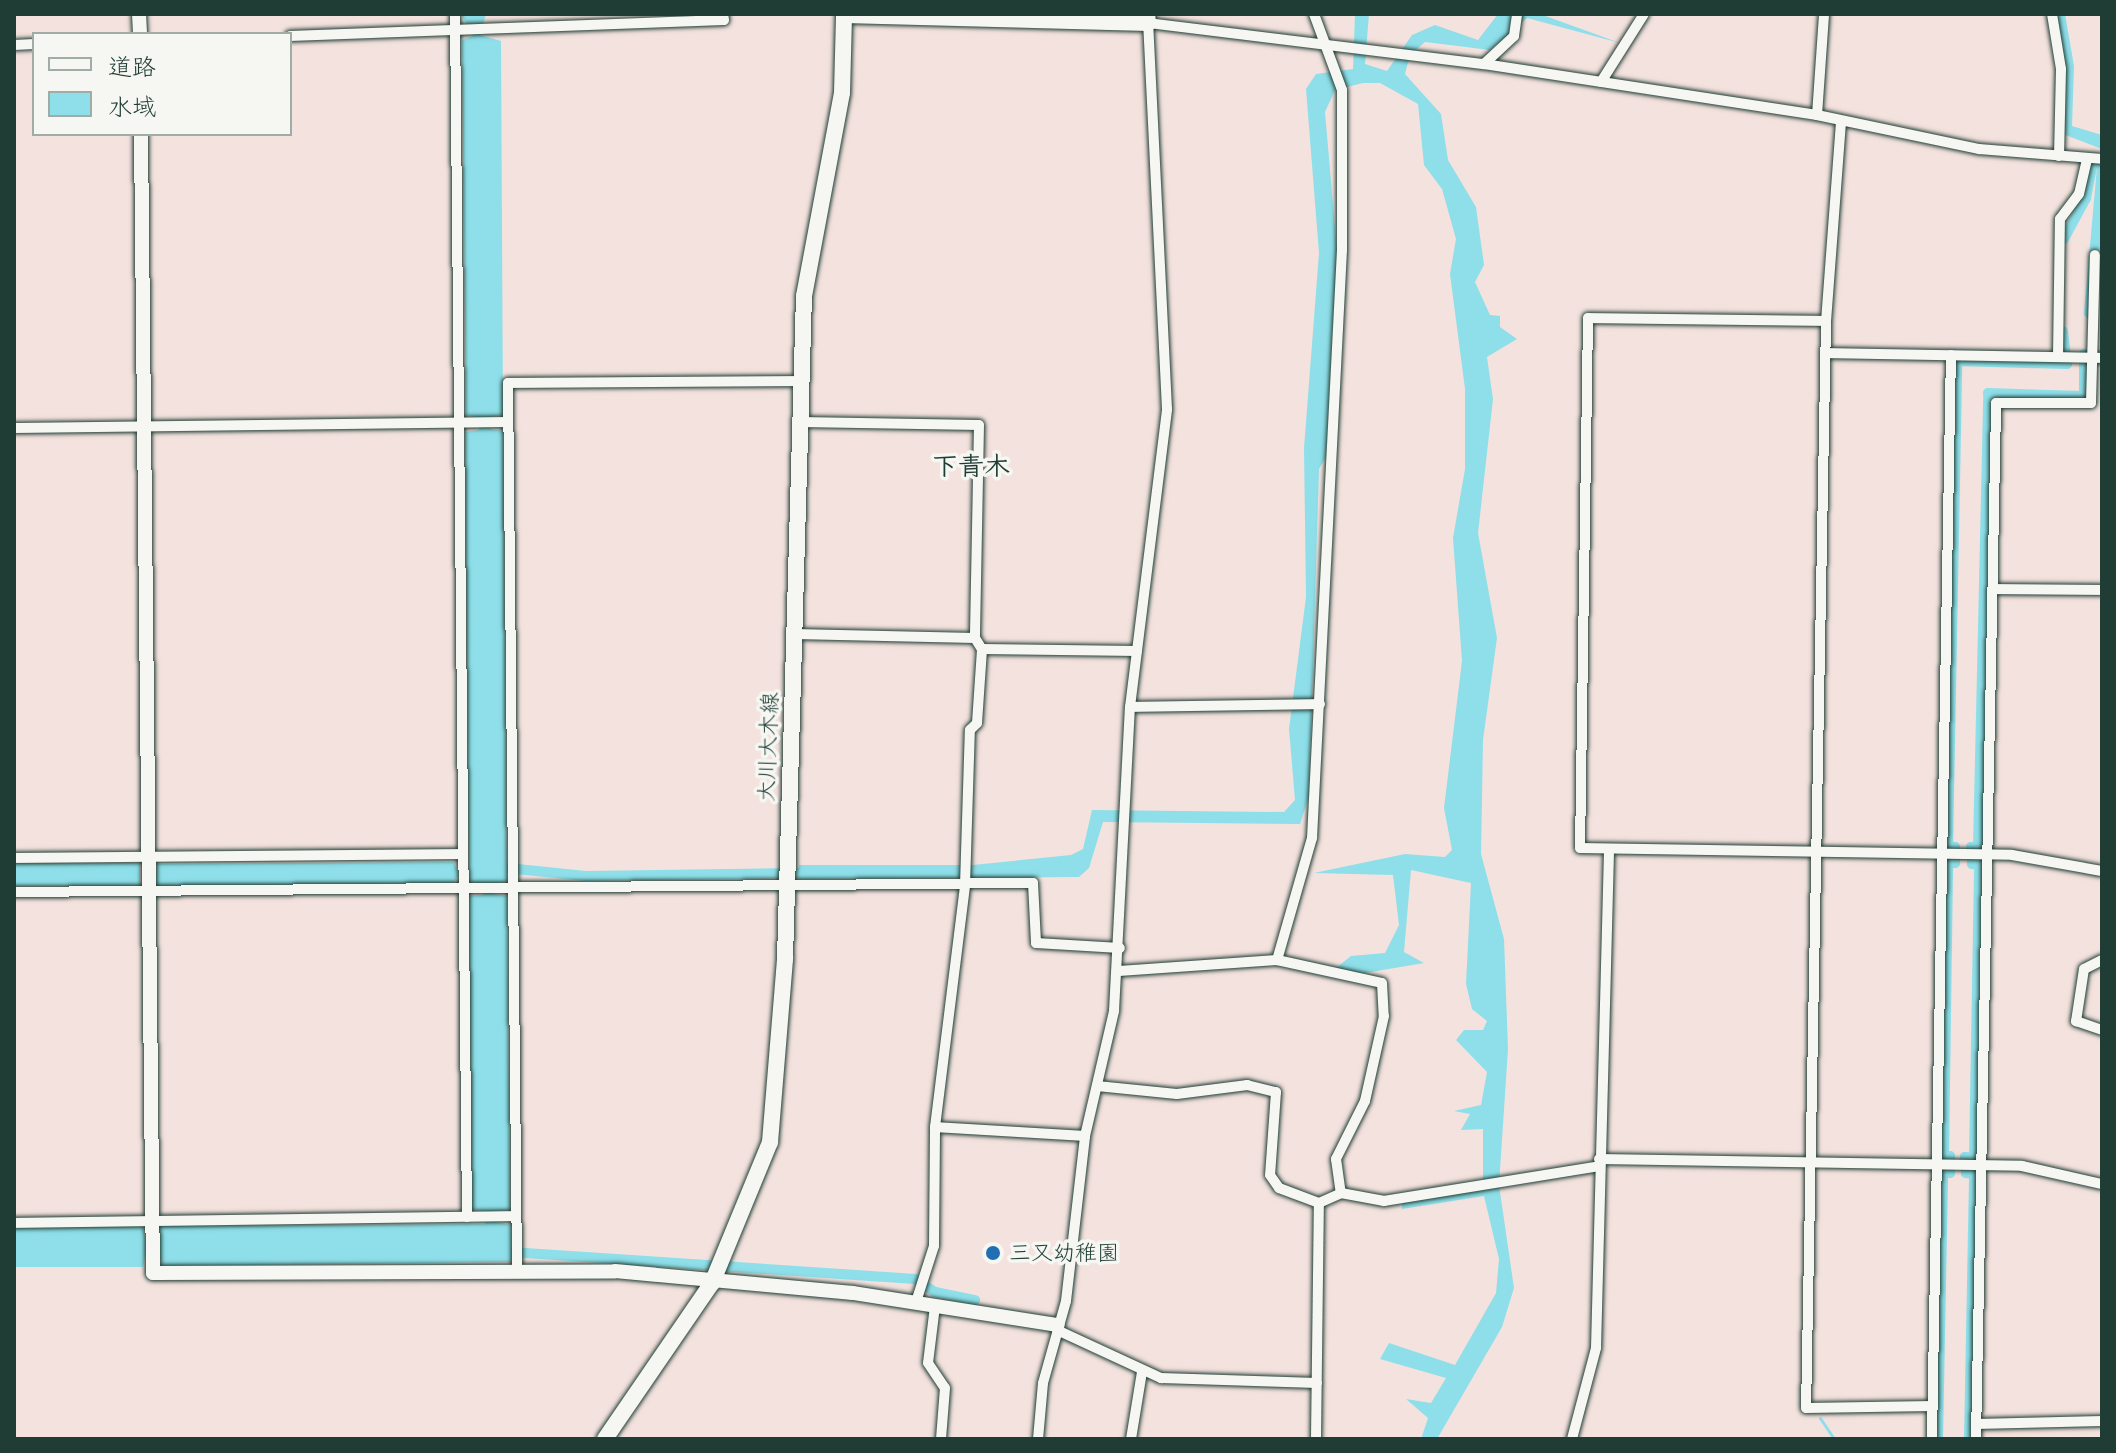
<!DOCTYPE html>
<meta charset="utf-8">
<style>
body{margin:0}
#map{position:relative;width:2116px;height:1453px;overflow:hidden;background:#f4e2de;font-family:Delius,"Klee One",sans-serif}
div>[style]{position:absolute}
.water>*{inset:0;background:#8edfe9;transform-origin:0 0}
.stream>*{height:3px;margin:-1.5px;padding:0 1.5px;transform-origin:1.5px;border-radius:1.5px;background:#8edfe9}
.canal>*{height:10px;margin:-5px;padding:0 5px;transform-origin:5px;border-radius:5px;background:#8edfe9}
.roads{filter:drop-shadow(0 0 2px #1f3d34) drop-shadow(0 0 2px #1f3d34)}
.street>*{height:10px;margin:-5px;padding:0 5px;transform-origin:5px;border-radius:5px;background:#f6f6f2}
.secondary>*{height:14px;margin:-7px;padding:0 7px;transform-origin:7px;border-radius:7px;background:#f6f6f2}
.primary>*{height:16px;margin:-8px;padding:0 8px;transform-origin:8px;border-radius:8px;background:#f6f6f2}
.dots>*{width:22px;height:22px;translate:-50% -50%;box-sizing:border-box;border:4px solid #f6f6f2;border-radius:50%}
span{translate:-50% -50%;white-space:nowrap;text-align:center;line-height:1.15;-webkit-text-stroke:7px #f6f6f2;paint-order:stroke}
.street-label{font-size:22px;color:#1f3d34}
.poi-label{font-size:22px;color:#1f3d34}
.left{translate:0 -50%;text-align:left}
.quarter-label{font-size:26px;color:#1f3d34;font-weight:700}
.frame{position:absolute;inset:0;border:16px solid #1f3d34;pointer-events:none}
.legend{position:absolute;left:32px;top:32px;width:260px;height:104px;box-sizing:border-box;background:#f6f6f2;border:2px solid #a0aca6;margin:0;padding:10px 14px;list-style:none;font-size:24px;color:#1f3d34}
.legend li{display:flex;align-items:center;gap:16px;height:40px}
.legend b{width:40px;border:2px solid #a0aca6}
</style>
<div id="map">
<div class="water">
<div style="clip-path:polygon(461px 14px,486px 14px,480px 35px,501px 41px,503px 415px,490px 417px,490px 429px,503px 431px,507px 881px,494px 884px,494px 894px,507px 896px,510px 1210px,496px 1211px,496px 1222px,511px 1225px,512px 1262px,162px 1266px,159px 1252px,146px 1252px,143px 1267px,14px 1267px,14px 1228px,142px 1226px,146px 1242px,161px 1226px,485px 1224px,486px 1212px,472px 1209px,469px 896px,483px 895px,484px 884px,469px 882px,465px 432px,479px 430px,479px 418px,466px 415px,462px 40px,473px 36px)"></div>
<div style="clip-path:polygon(1355px 14px,1369px 14px,1365px 64px,1387px 71px,1412px 35px,1435px 25px,1478px 40px,1498px 14px,1540px 14px,1620px 43px,1527px 18px,1490px 50px,1425px 42px,1410px 55px,1405px 74px,1441px 114px,1448px 160px,1476px 207px,1484px 265px,1475px 282px,1490px 315px,1500px 316px,1500px 327px,1517px 339px,1487px 357px,1493px 399px,1478px 533px,1497px 638px,1483px 740px,1481px 854px,1504px 939px,1508px 1049px,1499px 1185px,1514px 1288px,1502px 1327px,1437px 1439px,1421px 1439px,1428px 1418px,1406px 1399px,1431px 1403px,1446px 1378px,1380px 1359px,1389px 1343px,1455px 1365px,1496px 1293px,1499px 1259px,1484px 1196px,1402px 1209px,1402px 1202px,1483px 1186px,1483px 1129px,1461px 1130px,1470px 1114px,1454px 1111px,1481px 1105px,1487px 1072px,1456px 1040px,1464px 1030px,1483px 1030px,1487px 1021px,1472px 1009px,1466px 984px,1471px 883px,1411px 870px,1404px 952px,1424px 963px,1359px 974px,1336px 968px,1351px 956px,1385px 953px,1399px 925px,1393px 875px,1314px 873px,1405px 854px,1445px 857px,1452px 850px,1444px 808px,1462px 661px,1453px 538px,1465px 469px,1465px 389px,1450px 274px,1456px 239px,1442px 189px,1424px 165px,1418px 104px,1380px 83px,1363px 83px,1335px 90px,1325px 112px,1337px 251px,1326px 457px,1319px 469px,1309px 796px,1300px 824px,1103px 822px,1089px 868px,1079px 877px,799px 879px,799px 865px,973px 865px,1071px 855px,1083px 849px,1092px 810px,1284px 812px,1295px 800px,1289px 729px,1306px 597px,1304px 448px,1319px 253px,1306px 89px,1316px 74px,1353px 69px)"></div>
<div style="clip-path:polygon(2056px 14px,2065px 14px,2074px 66px,2072px 126px,2102px 135px,2102px 149px,2063px 134px)"></div>
<div style="clip-path:polygon(454px 862px,459px 875px,453px 883px,155px 886px,157px 864px)"></div>
<div style="left:140px;top:863px;width:23px;height:126px;rotate:90deg"></div>
</div>
<div class="stream">
<div style="left:1820px;top:1418px;width:25px;rotate:56deg"></div>
</div>
<div class="canal">
<div style="left:2064px;top:239px;width:47px;rotate:-61.8deg"></div>
<div style="left:2086px;top:198px;width:38px;rotate:-79deg"></div>
<div style="left:2093px;top:161px;width:9px;rotate:6deg"></div>
<div style="left:2089px;top:313px;width:146px;rotate:-84.9deg"></div>
<div style="left:507px;top:868px;width:79px;rotate:5.8deg"></div>
<div style="left:586px;top:876px;width:224px;rotate:-0.8deg"></div>
<div style="left:510px;top:1252px;width:406px;rotate:3.8deg"></div>
<div style="left:915px;top:1279px;width:24px;rotate:33deg"></div>
<div style="left:935px;top:1292px;width:41px;rotate:11.3deg"></div>
<div style="left:1938px;top:1439px;width:267px;rotate:-88.9deg"></div>
<div style="left:1943px;top:1172px;width:7px;rotate:8deg"></div>
<div style="left:1950px;top:1173px;width:17px;rotate:-90deg"></div>
<div style="left:1950px;top:1156px;width:6px;rotate:171deg"></div>
<div style="left:1944px;top:1157px;width:294px;rotate:-89.2deg"></div>
<div style="left:1948px;top:863px;width:7px"></div>
<div style="left:1955px;top:863px;width:16px;rotate:-90deg"></div>
<div style="left:1955px;top:847px;width:7px;rotate:-172deg"></div>
<div style="left:1948px;top:846px;width:485px;rotate:-88.9deg"></div>
<div style="left:1957px;top:361px;width:110px;rotate:1.6deg"></div>
<div style="left:2067px;top:364px;width:33px;rotate:-97deg"></div>
<div style="left:1969px;top:1439px;width:265px;rotate:-88.9deg"></div>
<div style="left:1974px;top:1174px;width:8px;rotate:-173deg"></div>
<div style="left:1966px;top:1173px;width:16px;rotate:-94deg"></div>
<div style="left:1965px;top:1157px;width:9px;rotate:6deg"></div>
<div style="left:1974px;top:1158px;width:293px;rotate:-89deg"></div>
<div style="left:1979px;top:865px;width:7px;rotate:-172deg"></div>
<div style="left:1972px;top:864px;width:17px;rotate:-93deg"></div>
<div style="left:1971px;top:847px;width:7px"></div>
<div style="left:1978px;top:847px;width:454px;rotate:-88.7deg"></div>
<div style="left:1988px;top:393px;width:96px;rotate:1.8deg"></div>
<div style="left:2084px;top:396px;width:42px;rotate:-90deg"></div>
</div>
<div class="roads">
<div class="street">
<div style="left:455px;top:14px;width:1203px;rotate:89.43deg"></div>
<div style="left:2052px;top:14px;width:56px;rotate:80.7deg"></div>
<div style="left:2061px;top:69px;width:87px;rotate:91.3deg"></div>
<div style="left:290px;top:36px;width:434px;rotate:-2.1deg"></div>
<div style="left:724px;top:20px;width:6px;rotate:-99deg"></div>
<div style="left:14px;top:45px;width:20px;rotate:-3deg"></div>
<div style="left:1484px;top:64px;width:41px;rotate:-43deg"></div>
<div style="left:1514px;top:36px;width:22px;rotate:-82deg"></div>
<div style="left:1601px;top:82px;width:80px;rotate:-57.7deg"></div>
<div style="left:1817px;top:115px;width:101px;rotate:-86deg"></div>
<div style="left:1841px;top:122px;width:200px;rotate:94.3deg"></div>
<div style="left:1826px;top:321px;width:1087px;rotate:91.05deg"></div>
<div style="left:1806px;top:1408px;width:126px;rotate:-0.9deg"></div>
<div style="left:1826px;top:321px;width:238px;rotate:-179.3deg"></div>
<div style="left:1588px;top:318px;width:530px;rotate:90.86deg"></div>
<div style="left:1580px;top:848px;width:432px;rotate:0.9deg"></div>
<div style="left:2012px;top:855px;width:91px;rotate:10.1deg"></div>
<div style="left:1827px;top:353px;width:275px;rotate:1deg"></div>
<div style="left:2058px;top:357px;width:138px;rotate:-89.2deg"></div>
<div style="left:2060px;top:219px;width:31px;rotate:-53deg"></div>
<div style="left:2079px;top:194px;width:36px;rotate:-77deg"></div>
<div style="left:800px;top:422px;width:179px;rotate:1deg"></div>
<div style="left:979px;top:425px;width:213px;rotate:91.1deg"></div>
<div style="left:975px;top:638px;width:13px;rotate:58deg"></div>
<div style="left:14px;top:428px;width:494px;rotate:-0.7deg"></div>
<div style="left:1993px;top:589px;width:109px;rotate:0.5deg"></div>
<div style="left:794px;top:634px;width:181px;rotate:1.3deg"></div>
<div style="left:982px;top:649px;width:155px;rotate:0.7deg"></div>
<div style="left:1130px;top:707px;width:190px;rotate:-0.9deg"></div>
<div style="left:14px;top:858px;width:449px;rotate:-0.5deg"></div>
<div style="left:14px;top:892px;width:1019px;rotate:-0.51deg"></div>
<div style="left:1033px;top:883px;width:60px;rotate:87.1deg"></div>
<div style="left:1036px;top:943px;width:84px;rotate:3.4deg"></div>
<div style="left:1277px;top:960px;width:127px;rotate:-74deg"></div>
<div style="left:1312px;top:838px;width:589px;rotate:-87.08deg"></div>
<div style="left:1342px;top:250px;width:160px;rotate:-90deg"></div>
<div style="left:1342px;top:90px;width:81px;rotate:-110.2deg"></div>
<div style="left:2102px;top:960px;width:20px;rotate:153deg"></div>
<div style="left:2084px;top:969px;width:53px;rotate:98.7deg"></div>
<div style="left:2076px;top:1021px;width:28px;rotate:19deg"></div>
<div style="left:1119px;top:971px;width:158px;rotate:-4deg"></div>
<div style="left:1277px;top:960px;width:107px;rotate:12.4deg"></div>
<div style="left:1382px;top:983px;width:33px;rotate:87deg"></div>
<div style="left:1384px;top:1016px;width:87px;rotate:102.6deg"></div>
<div style="left:1365px;top:1101px;width:65px;rotate:116.6deg"></div>
<div style="left:1336px;top:1159px;width:34px;rotate:82deg"></div>
<div style="left:1097px;top:1086px;width:80px;rotate:5.7deg"></div>
<div style="left:1177px;top:1094px;width:71px;rotate:-7.3deg"></div>
<div style="left:1247px;top:1085px;width:30px;rotate:14deg"></div>
<div style="left:1276px;top:1092px;width:83px;rotate:94.1deg"></div>
<div style="left:1270px;top:1175px;width:16px;rotate:55deg"></div>
<div style="left:1279px;top:1188px;width:43px;rotate:20.6deg"></div>
<div style="left:1319px;top:1203px;width:24px;rotate:-24deg"></div>
<div style="left:1341px;top:1193px;width:44px;rotate:10.5deg"></div>
<div style="left:1384px;top:1201px;width:218px;rotate:-9.2deg"></div>
<div style="left:935px;top:1127px;width:150px;rotate:3.4deg"></div>
<div style="left:1599px;top:1159px;width:423px;rotate:0.9deg"></div>
<div style="left:2022px;top:1166px;width:82px;rotate:12.7deg"></div>
<div style="left:14px;top:1223px;width:502px;rotate:-0.8deg"></div>
<div style="left:517px;top:1271px;width:888px;rotate:-90.58deg"></div>
<div style="left:508px;top:383px;width:292px;rotate:-0.4deg"></div>
<div style="left:916px;top:1302px;width:59px;rotate:-72.2deg"></div>
<div style="left:934px;top:1246px;width:119px;rotate:-89.5deg"></div>
<div style="left:935px;top:1127px;width:244px;rotate:-82.9deg"></div>
<div style="left:965px;top:885px;width:155px;rotate:-88.2deg"></div>
<div style="left:970px;top:730px;width:10px;rotate:-45deg"></div>
<div style="left:977px;top:723px;width:74px;rotate:-86.1deg"></div>
<div style="left:935px;top:1306px;width:57px;rotate:97deg"></div>
<div style="left:928px;top:1363px;width:30px;rotate:56deg"></div>
<div style="left:945px;top:1388px;width:51px;rotate:94.5deg"></div>
<div style="left:1057px;top:1330px;width:115px;rotate:24.8deg"></div>
<div style="left:1161px;top:1378px;width:156px;rotate:1.8deg"></div>
<div style="left:1976px;top:1424px;width:126px;rotate:-1.4deg"></div>
<div style="left:1038px;top:1439px;width:56px;rotate:-84.9deg"></div>
<div style="left:1043px;top:1383px;width:85px;rotate:-74.3deg"></div>
<div style="left:1066px;top:1301px;width:166px;rotate:-83.4deg"></div>
<div style="left:1085px;top:1136px;width:128px;rotate:-76.9deg"></div>
<div style="left:1114px;top:1011px;width:304px;rotate:-87deg"></div>
<div style="left:1130px;top:707px;width:300px;rotate:-82.9deg"></div>
<div style="left:1167px;top:409px;width:386px;rotate:-92.8deg"></div>
<div style="left:1148px;top:23px;width:338px;rotate:7deg"></div>
<div style="left:1484px;top:64px;width:337px;rotate:8.7deg"></div>
<div style="left:1817px;top:115px;width:166px;rotate:11.9deg"></div>
<div style="left:1979px;top:149px;width:123px;rotate:4.6deg"></div>
<div style="left:1131px;top:1439px;width:68px;rotate:-80.7deg"></div>
<div style="left:1316px;top:1439px;width:236px;rotate:-89.3deg"></div>
<div style="left:1572px;top:1439px;width:94px;rotate:-75.2deg"></div>
<div style="left:1596px;top:1348px;width:499px;rotate:-88.5deg"></div>
<div style="left:1932px;top:1439px;width:1084px;rotate:-89deg"></div>
<div style="left:1976px;top:1439px;width:1036px;rotate:-88.89deg"></div>
<div style="left:1996px;top:403px;width:95px"></div>
<div style="left:2091px;top:403px;width:148px;rotate:-88.5deg"></div>
</div>
<div class="secondary">
<div style="left:139px;top:14px;width:20px;rotate:87deg"></div>
<div style="left:141px;top:134px;width:1139px;rotate:89.4deg"></div>
<div style="left:153px;top:1273px;width:462px;rotate:-0.2deg"></div>
<div style="left:615px;top:1271px;width:239px;rotate:5.3deg"></div>
<div style="left:853px;top:1293px;width:207px;rotate:8.9deg"></div>
</div>
<div class="primary">
<div style="left:844px;top:15px;width:304px;rotate:1.5deg"></div>
<div style="left:1148px;top:23px;width:9px;rotate:-96deg"></div>
<div style="left:605px;top:1439px;width:189px;rotate:-55.6deg"></div>
<div style="left:712px;top:1283px;width:152px;rotate:-67.6deg"></div>
<div style="left:770px;top:1142px;width:184px;rotate:-85.3deg"></div>
<div style="left:785px;top:959px;width:663px;rotate:-88.36deg"></div>
<div style="left:804px;top:296px;width:207px;rotate:-79.4deg"></div>
<div style="left:842px;top:93px;width:79px;rotate:-88.5deg"></div>
</div>
</div>
<div class="dots">
<div style="left:993px;top:1253px;background:#1f6fb2"></div>
</div>
<div class="street-label">
<span style="left:768px;top:747px;rotate:-88deg">大川大木線</span>
</div>
<div class="poi-label">
<span class="left" style="left:1009px;top:1253px">三又幼稚園</span>
</div>
<div class="quarter-label">
<span style="left:971px;top:466px">下青木</span>
</div>
<div class="frame"></div>
<ul class="legend">
<li><b style="height:10px;background:#f6f6f2"></b>道路</li>
<li><b style="height:22px;background:#8edfe9"></b>水域</li>
</ul>
</div>
